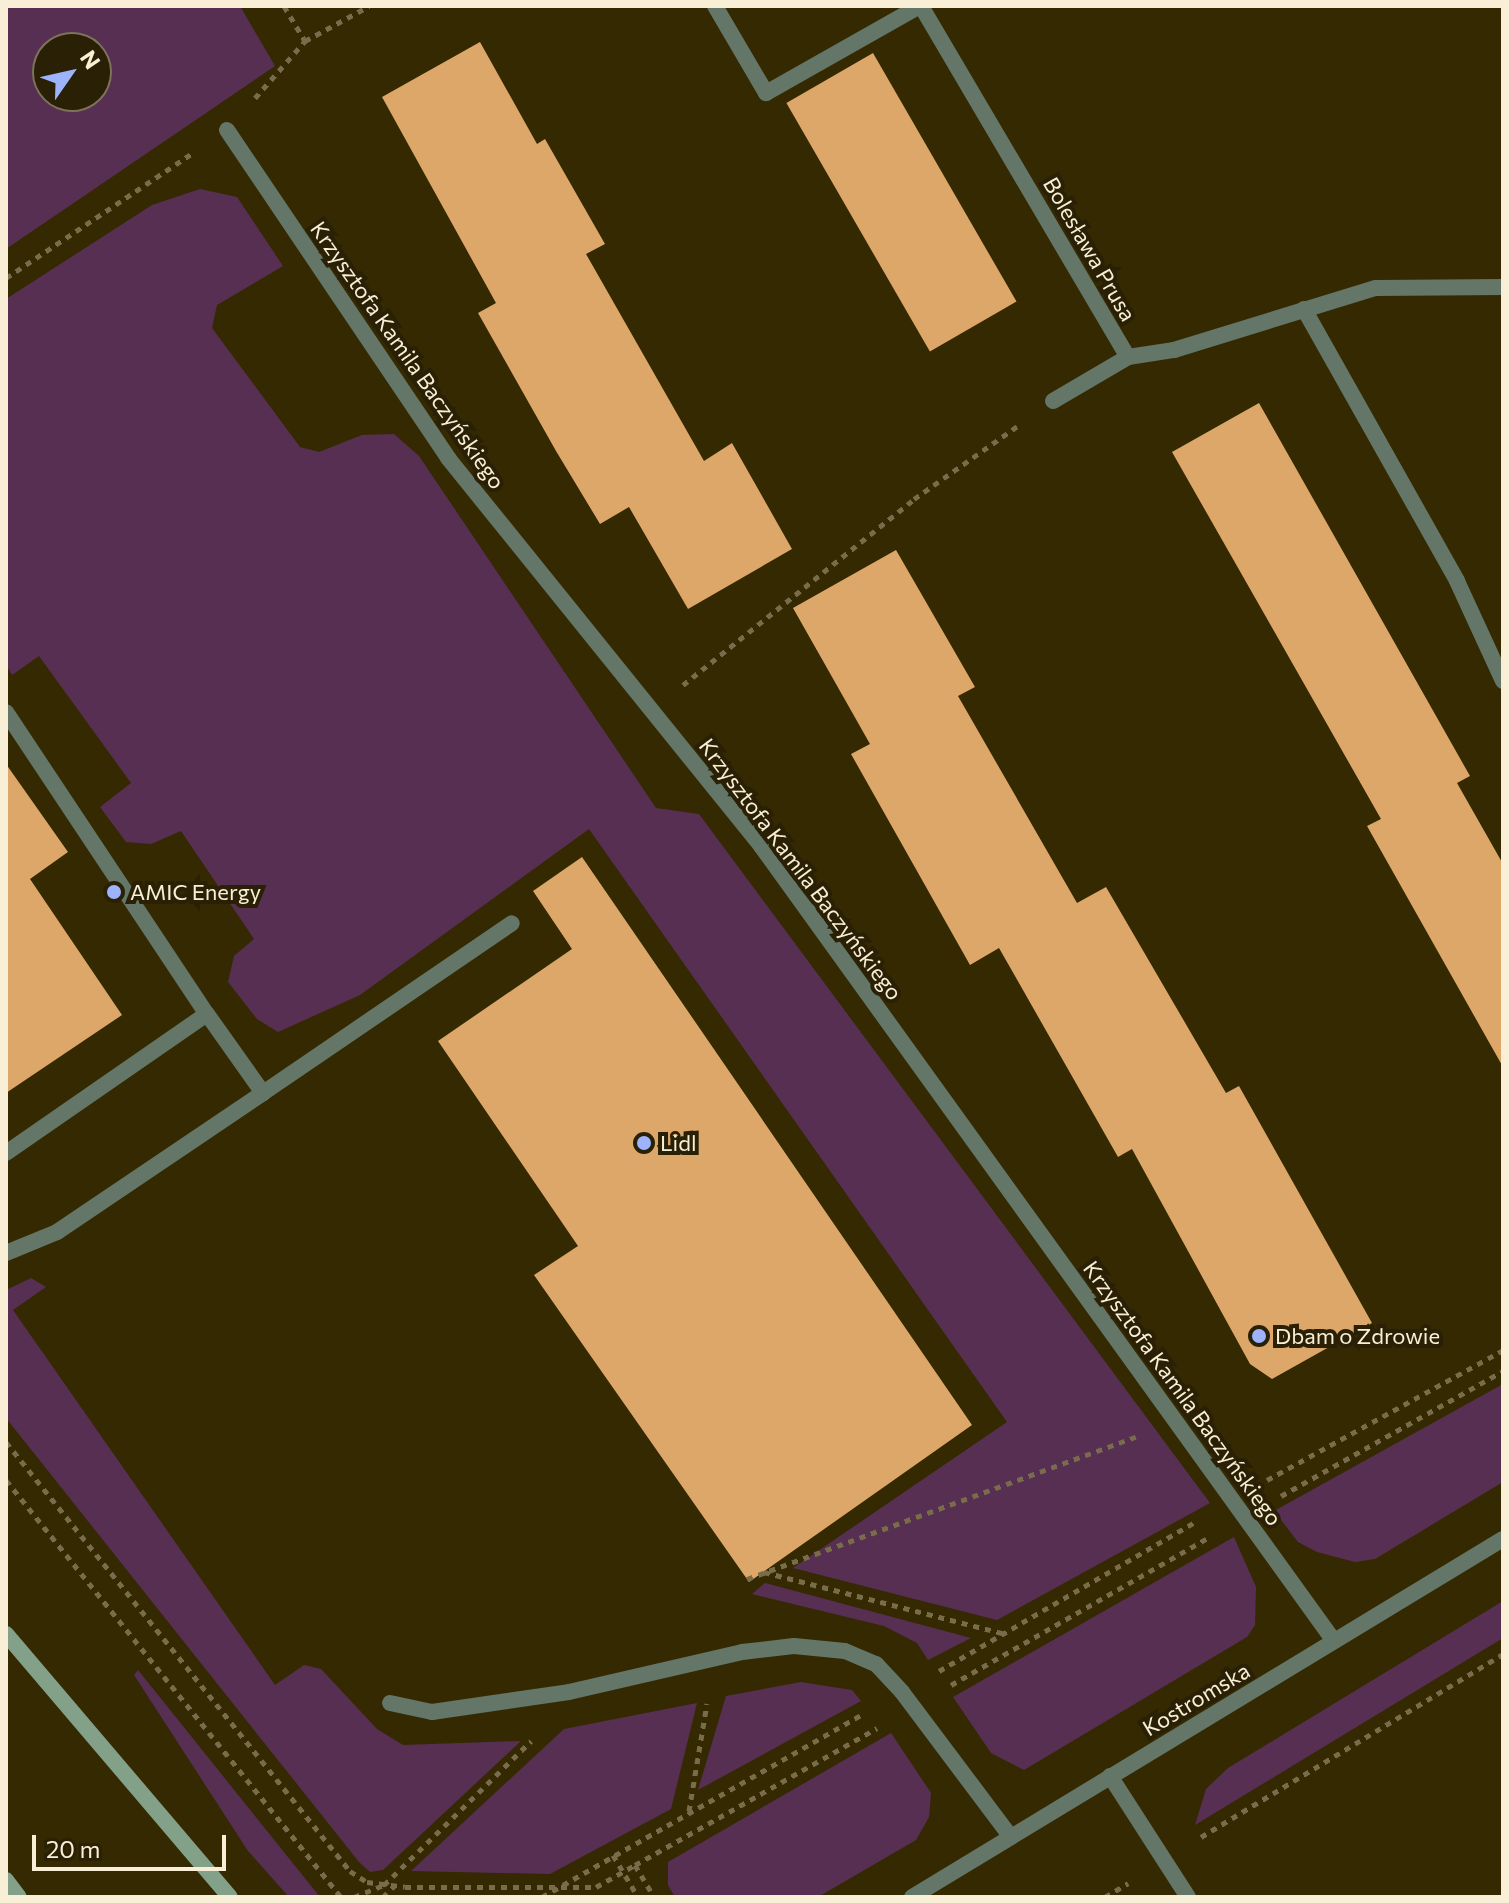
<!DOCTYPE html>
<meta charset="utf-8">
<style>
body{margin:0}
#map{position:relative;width:1509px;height:1903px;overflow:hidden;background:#352902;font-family:Commissioner,sans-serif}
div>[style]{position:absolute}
.green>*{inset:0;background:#572f53}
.building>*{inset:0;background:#dca768;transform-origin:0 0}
.path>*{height:5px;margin-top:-2.5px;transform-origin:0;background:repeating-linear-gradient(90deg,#786c4a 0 6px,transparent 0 12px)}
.service>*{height:16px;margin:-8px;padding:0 8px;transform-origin:8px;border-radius:8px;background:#637667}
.tertiary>*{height:16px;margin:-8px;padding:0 8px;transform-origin:8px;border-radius:8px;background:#637667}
.secondary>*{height:16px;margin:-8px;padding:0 8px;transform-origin:8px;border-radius:8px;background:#83a088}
.dots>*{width:22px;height:22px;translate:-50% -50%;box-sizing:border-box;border:4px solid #292006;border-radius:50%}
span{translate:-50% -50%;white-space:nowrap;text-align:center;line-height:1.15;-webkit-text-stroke:8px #292006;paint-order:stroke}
.street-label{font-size:22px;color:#f9efd6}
.poi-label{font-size:22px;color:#f9efd6}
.left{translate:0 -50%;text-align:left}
.frame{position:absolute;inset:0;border:8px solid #f9efd6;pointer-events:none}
.north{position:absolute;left:32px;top:32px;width:80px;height:80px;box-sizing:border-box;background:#292006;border:2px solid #7c7359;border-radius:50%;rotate:56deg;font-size:22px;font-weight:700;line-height:32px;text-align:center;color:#f9efd6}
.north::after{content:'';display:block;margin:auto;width:28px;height:36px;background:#9db4fd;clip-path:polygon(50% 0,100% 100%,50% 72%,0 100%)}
.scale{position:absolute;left:32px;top:1835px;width:194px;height:36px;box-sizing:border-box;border:4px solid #f9efd6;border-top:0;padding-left:10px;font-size:24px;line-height:28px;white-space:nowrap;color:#f9efd6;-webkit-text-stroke:6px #292006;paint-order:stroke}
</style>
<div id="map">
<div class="green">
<div style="clip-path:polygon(evenodd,6px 6px,240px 6px,275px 66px,6px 249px,6px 6px,48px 48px,96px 48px,96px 96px,48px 96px,48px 48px)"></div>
<div style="clip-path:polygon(200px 189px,237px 197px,283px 266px,217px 305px,212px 328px,300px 447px,319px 452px,362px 435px,394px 434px,419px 456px,656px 808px,699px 814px,1210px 1503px,997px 1620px,793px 1568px,1007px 1422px,589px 829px,360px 995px,278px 1032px,257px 1019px,228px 982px,234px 956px,254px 939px,181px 831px,151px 844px,126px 842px,100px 807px,131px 783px,39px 656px,12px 675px,6px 665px,6px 299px,152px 205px)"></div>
<div style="clip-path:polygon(31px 1278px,46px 1287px,13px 1310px,275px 1685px,304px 1665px,321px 1669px,377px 1729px,403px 1745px,521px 1741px,383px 1870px,370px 1872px,359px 1862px,6px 1418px,6px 1290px)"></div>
<div style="clip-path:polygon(1503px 1384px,1503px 1482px,1375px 1559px,1355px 1562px,1317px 1552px,1298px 1542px,1274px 1511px)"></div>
<div style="clip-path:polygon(1234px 1537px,1256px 1587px,1255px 1625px,1247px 1637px,1024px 1770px,991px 1753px,953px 1697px)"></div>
<div style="clip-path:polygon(765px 1583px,971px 1638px,928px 1660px,917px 1643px,884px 1626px,752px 1594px)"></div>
<div style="clip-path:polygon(1503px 1601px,1503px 1638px,1195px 1825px,1206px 1789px,1228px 1768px)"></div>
<div style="clip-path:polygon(138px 1670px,320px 1897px,289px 1897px,248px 1851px,134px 1675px)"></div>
<div style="clip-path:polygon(801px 1682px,852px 1690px,861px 1701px,698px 1790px,726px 1696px)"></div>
<div style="clip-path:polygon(697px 1703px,671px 1809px,550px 1874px,411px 1871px,564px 1729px)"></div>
<div style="clip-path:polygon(891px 1733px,931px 1793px,929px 1817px,916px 1840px,818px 1897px,675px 1897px,668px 1885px,668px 1862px)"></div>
</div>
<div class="building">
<div style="clip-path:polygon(480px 42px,537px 144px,545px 139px,605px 244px,586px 254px,704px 461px,732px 443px,792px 549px,688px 609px,629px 507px,600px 524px,556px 451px,478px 313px,496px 303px,382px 97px)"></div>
<div style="left:873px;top:53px;width:287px;height:100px;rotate:60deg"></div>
<div style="clip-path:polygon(1259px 403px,1470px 776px,1457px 783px,1503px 864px,1503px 1067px,1367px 826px,1381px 819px,1172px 452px)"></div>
<div style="clip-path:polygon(896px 550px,975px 687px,958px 696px,1077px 903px,1106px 887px,1226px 1093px,1239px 1086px,1372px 1323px,1272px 1379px,1250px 1364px,1132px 1149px,1118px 1157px,999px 948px,970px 965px,851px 754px,870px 744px,793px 608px)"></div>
<div style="clip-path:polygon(6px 764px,68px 852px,30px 879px,122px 1015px,6px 1093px)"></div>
<div style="clip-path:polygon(582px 857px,972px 1425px,749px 1582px,534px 1275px,578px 1246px,438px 1041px,572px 949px,533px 891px)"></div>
</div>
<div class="path">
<div style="left:284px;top:6px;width:41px;rotate:59deg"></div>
<div style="left:255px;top:98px;width:76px;rotate:-48.7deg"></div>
<div style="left:305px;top:41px;width:73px;rotate:-28.7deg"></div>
<div style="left:6px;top:278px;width:223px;rotate:-33.8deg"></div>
<div style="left:683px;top:685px;width:297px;rotate:-38.8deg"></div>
<div style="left:914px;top:499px;width:128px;rotate:-35.2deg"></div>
<div style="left:6px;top:1442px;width:550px;rotate:51.28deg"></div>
<div style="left:350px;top:1871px;width:20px;rotate:33deg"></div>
<div style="left:367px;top:1882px;width:38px;rotate:7deg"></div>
<div style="left:405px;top:1887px;width:191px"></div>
<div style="left:596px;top:1887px;width:45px;rotate:-29.4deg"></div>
<div style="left:635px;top:1865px;width:37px;rotate:59deg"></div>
<div style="left:6px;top:1480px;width:535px;rotate:51.22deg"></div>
<div style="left:1267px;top:1480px;width:269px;rotate:-28.8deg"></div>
<div style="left:1281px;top:1496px;width:255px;rotate:-29.4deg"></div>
<div style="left:764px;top:1572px;width:246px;rotate:14.4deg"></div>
<div style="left:747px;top:1579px;width:414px;rotate:-20.1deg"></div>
<div style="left:939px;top:1671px;width:298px;rotate:-30.2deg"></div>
<div style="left:951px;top:1685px;width:297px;rotate:-29.8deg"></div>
<div style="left:689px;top:1811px;width:109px;rotate:-80.5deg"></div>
<div style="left:1201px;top:1837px;width:353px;rotate:-31.2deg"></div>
<div style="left:613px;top:1855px;width:49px;rotate:59.2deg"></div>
<div style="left:635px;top:1865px;width:278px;rotate:-29.5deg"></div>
<div style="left:354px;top:1897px;width:32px;rotate:-22deg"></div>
<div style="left:384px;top:1885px;width:206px;rotate:-44.4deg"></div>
<div style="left:383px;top:1897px;width:16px;rotate:-45deg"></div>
<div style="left:542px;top:1897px;width:371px;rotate:-29.7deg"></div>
<div style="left:1105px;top:1897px;width:27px;rotate:-31deg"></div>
</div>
<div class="service">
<div style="left:715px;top:6px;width:101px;rotate:59.6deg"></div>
<div style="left:766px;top:93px;width:177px;rotate:-29.5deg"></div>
<div style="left:921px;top:6px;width:407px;rotate:59.5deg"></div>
<div style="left:1128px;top:357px;width:47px;rotate:-8.7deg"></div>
<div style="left:1174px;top:350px;width:211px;rotate:-17.1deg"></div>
<div style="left:1376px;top:288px;width:127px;rotate:-0.5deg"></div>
<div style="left:227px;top:130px;width:396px;rotate:56deg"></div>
<div style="left:448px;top:458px;width:499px;rotate:51.1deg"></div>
<div style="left:761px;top:846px;width:980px;rotate:54.22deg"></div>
<div style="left:1304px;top:309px;width:312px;rotate:60.6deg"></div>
<div style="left:1457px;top:581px;width:110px;rotate:65.3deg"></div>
<div style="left:1053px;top:401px;width:87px;rotate:-30.4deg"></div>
<div style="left:6px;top:712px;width:363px;rotate:56.4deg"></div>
<div style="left:6px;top:1153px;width:244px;rotate:-34.7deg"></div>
<div style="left:207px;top:1014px;width:97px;rotate:54.7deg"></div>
<div style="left:263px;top:1093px;width:301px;rotate:-34.3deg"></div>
<div style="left:6px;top:1253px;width:55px;rotate:-22.4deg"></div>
<div style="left:57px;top:1232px;width:249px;rotate:-34deg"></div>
<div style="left:390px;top:1703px;width:43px;rotate:12.1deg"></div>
<div style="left:432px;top:1712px;width:138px;rotate:-8.3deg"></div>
<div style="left:569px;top:1692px;width:178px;rotate:-13deg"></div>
<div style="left:742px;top:1652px;width:52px;rotate:-6.6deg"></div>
<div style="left:794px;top:1646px;width:51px;rotate:5.6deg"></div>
<div style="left:845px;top:1651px;width:34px;rotate:23deg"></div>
<div style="left:876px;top:1664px;width:38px;rotate:47deg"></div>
<div style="left:902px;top:1692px;width:180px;rotate:53.1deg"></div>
<div style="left:1110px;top:1776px;width:144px;rotate:57.2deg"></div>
</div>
<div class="tertiary">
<div style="left:912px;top:1897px;width:691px;rotate:-31.21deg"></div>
</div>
<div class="secondary">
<div style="left:6px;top:1634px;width:345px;rotate:49.6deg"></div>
<div style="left:6px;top:1880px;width:21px;rotate:53deg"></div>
</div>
<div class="dots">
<div style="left:114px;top:892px;background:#9db4fd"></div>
<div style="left:644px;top:1143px;background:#9db4fd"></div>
<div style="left:1259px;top:1336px;background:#9db4fd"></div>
</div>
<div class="street-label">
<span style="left:1090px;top:249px;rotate:60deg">Bolesława Prusa</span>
<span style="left:408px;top:355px;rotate:55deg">Krzysztofa Kamila Baczyńskiego</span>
<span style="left:801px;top:869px;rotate:53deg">Krzysztofa Kamila Baczyńskiego</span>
<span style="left:1183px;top:1393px;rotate:54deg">Krzysztofa Kamila Baczyńskiego</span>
<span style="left:1196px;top:1699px;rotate:-31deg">Kostromska</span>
</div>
<div class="poi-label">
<span class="left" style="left:130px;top:892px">AMIC Energy</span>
<span class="left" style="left:660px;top:1143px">Lidl</span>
<span class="left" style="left:1275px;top:1336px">Dbam o Zdrowie</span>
</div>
<div class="frame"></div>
<div class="north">N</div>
<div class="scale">20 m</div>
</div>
